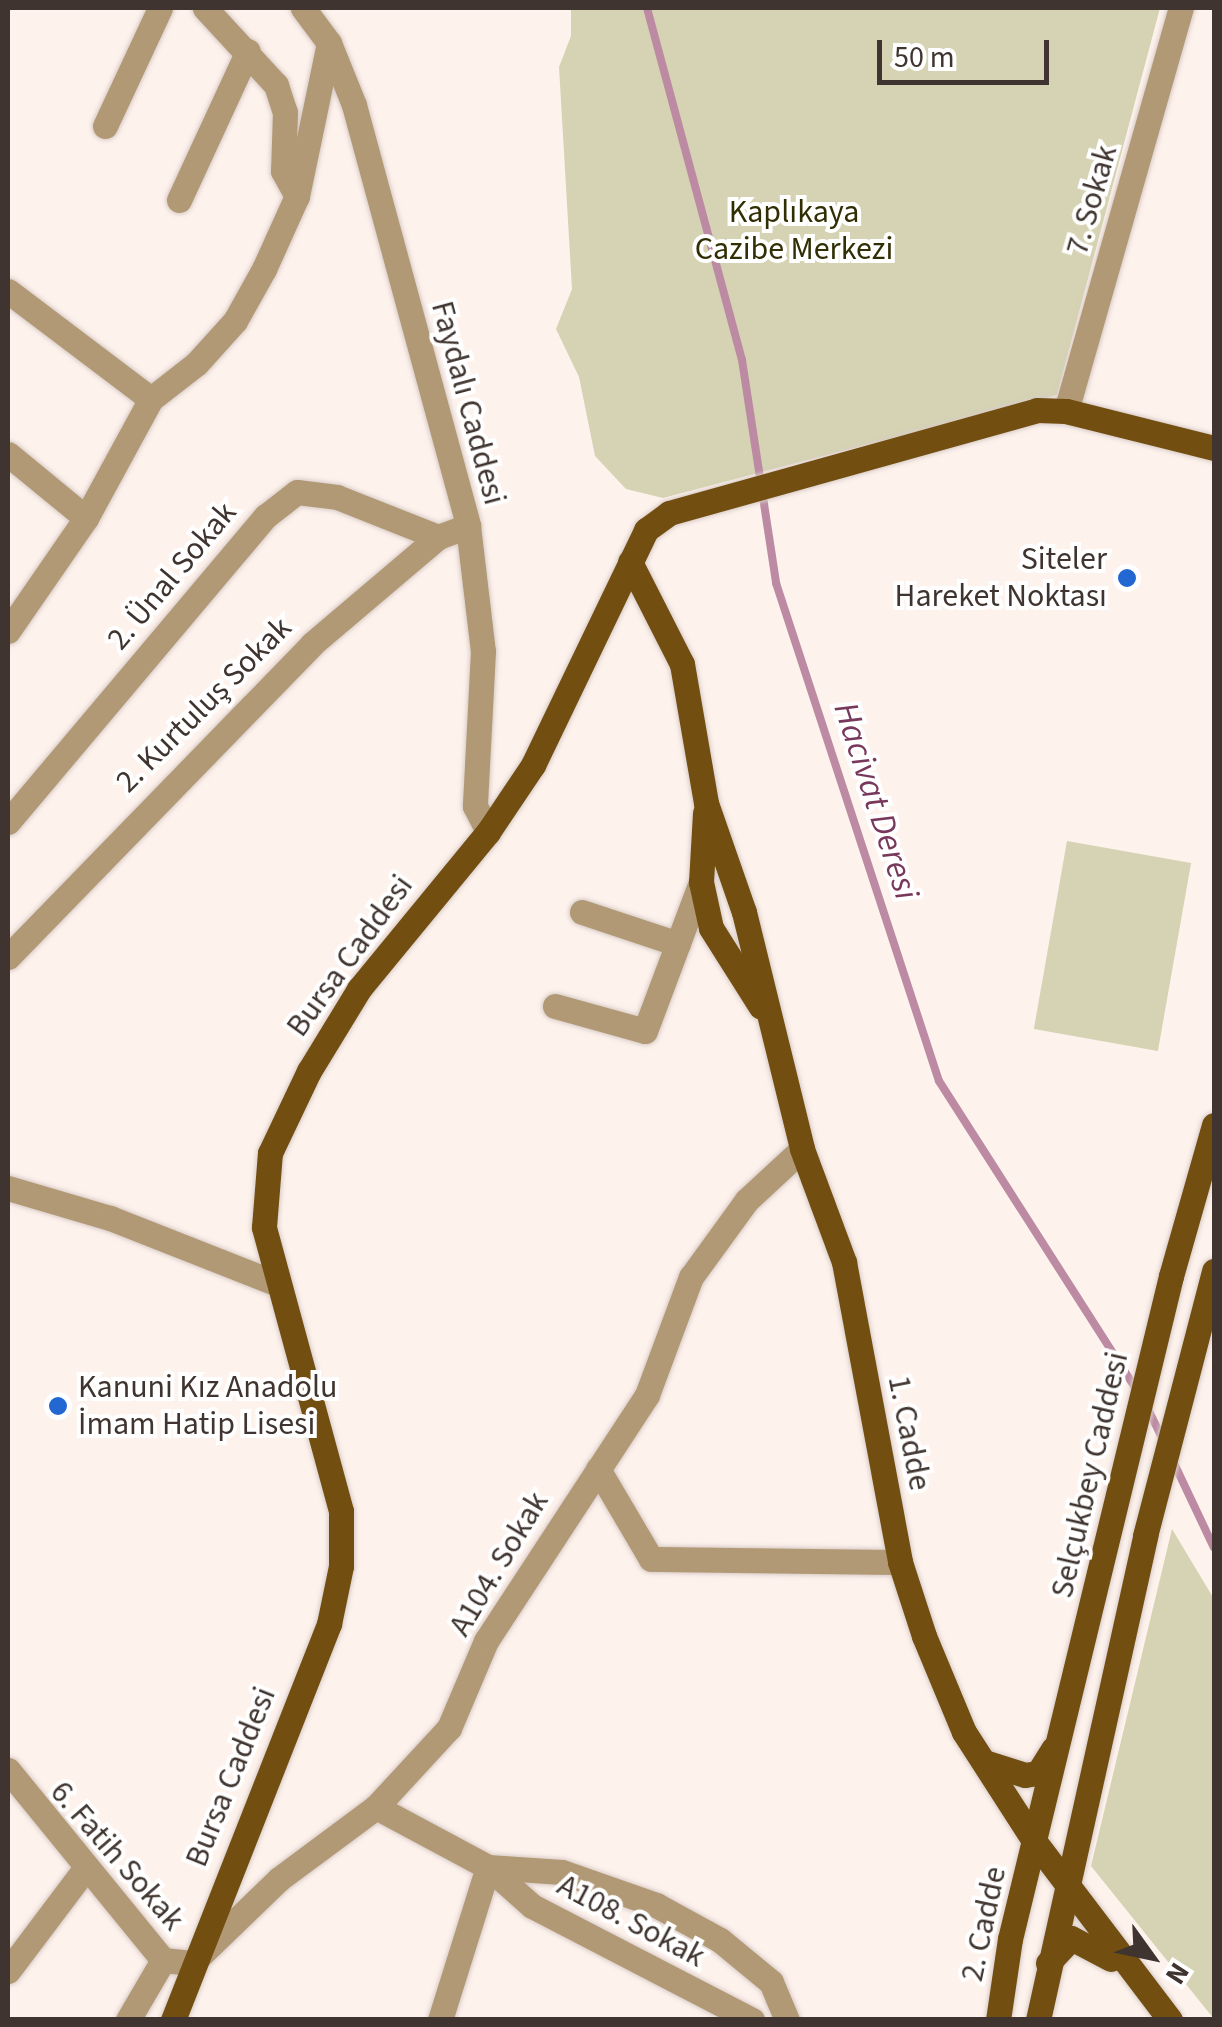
<!DOCTYPE html>
<meta charset="utf-8">
<style>
body{margin:0}
#map{position:relative;width:1222px;height:2027px;overflow:hidden;background:#fef2ed;font-family:"Source Sans 3",sans-serif}
div>[style]{position:absolute}
.green>*{inset:0;background:#d5d3b3;transform-origin:0 0}
.stream>*{height:8px;margin:-4px;padding:0 4px;transform-origin:4px;border-radius:4px;background:#bc8ba3}
.roads{filter:drop-shadow(0 0 2px #d8ccc7) drop-shadow(0 0 2px #d8ccc7)}
.minor>*{height:25px;margin:-12.5px;padding:0 12.5px;transform-origin:12.5px;border-radius:12.5px;background:#b29975}
.major>*{height:25px;margin:-12.5px;padding:0 12.5px;transform-origin:12.5px;border-radius:12.5px;background:#724e11}
.dots>*{width:28px;height:28px;translate:-50% -50%;box-sizing:border-box;border:5px solid #fff;border-radius:50%}
span{translate:-50% -50%;white-space:nowrap;text-align:center;line-height:1.15;-webkit-text-stroke:8px #fff;paint-order:stroke}
.street-label{font-size:32px;color:#3f342f}
.park-label{font-size:32px;color:#312e04}
.poi-label{font-size:32px;color:#3f342f}
.right{translate:-100% -50%;text-align:right}
.left{translate:0 -50%;text-align:left}
.water-label{font-size:35px;color:#77385b;font-style:italic}
.frame{position:absolute;inset:0;border:10px solid #3f342f;pointer-events:none}
.north{position:absolute;left:1102px;top:1907px;width:100px;height:100px;-webkit-text-stroke:8px #fff;paint-order:stroke;rotate:123deg;font-size:28px;font-weight:700;line-height:40px;text-align:center;color:#3f342f}
.north::after{content:'';display:block;margin:auto;width:35px;height:45px;background:#3f342f;clip-path:polygon(50% 0,100% 100%,50% 72%,0 100%)}
.scale{position:absolute;left:877px;top:40px;width:172px;height:45px;box-sizing:border-box;border:5px solid #3f342f;border-top:0;padding-left:12px;font-size:30px;line-height:35px;white-space:nowrap;color:#3f342f;-webkit-text-stroke:8px #fff;paint-order:stroke}
</style>
<div id="map">
<div class="green">
<div style="clip-path:polygon(571px 8px,1160px 8px,1057px 395px,663px 498px,626px 489px,595px 456px,579px 377px,556px 329px,572px 289px,559px 67px,571px 36px)"></div>
<div style="left:1067px;top:841px;width:126px;height:191px;rotate:10deg"></div>
<div style="clip-path:polygon(1172px 1529px,1214px 1599px,1214px 2019px,1091px 1866px)"></div>
</div>
<div class="stream">
<div style="left:647px;top:8px;width:365px;rotate:74.9deg"></div>
<div style="left:742px;top:360px;width:226px;rotate:81.3deg"></div>
<div style="left:776px;top:583px;width:524px;rotate:71.88deg"></div>
<div style="left:939px;top:1081px;width:366px;rotate:57.4deg"></div>
<div style="left:1146px;top:1405px;width:37px;rotate:64deg"></div>
<div style="left:1172px;top:1459px;width:98px;rotate:64.7deg"></div>
</div>
<div class="roads">
<div class="minor">
<div style="left:205px;top:8px;width:105px;rotate:47.3deg"></div>
<div style="left:276px;top:85px;width:28px;rotate:72deg"></div>
<div style="left:285px;top:112px;width:59px;rotate:91.9deg"></div>
<div style="left:283px;top:171px;width:29px;rotate:61deg"></div>
<div style="left:303px;top:8px;width:44px;rotate:53.4deg"></div>
<div style="left:329px;top:43px;width:67px;rotate:68deg"></div>
<div style="left:354px;top:105px;width:436px;rotate:74.8deg"></div>
<div style="left:468px;top:526px;width:126px;rotate:83.2deg"></div>
<div style="left:483px;top:651px;width:155px;rotate:93deg"></div>
<div style="left:475px;top:806px;width:29px;rotate:63deg"></div>
<div style="left:105px;top:126px;width:130px;rotate:-65deg"></div>
<div style="left:179px;top:200px;width:164px;rotate:-65.2deg"></div>
<div style="left:8px;top:291px;width:179px;rotate:37.1deg"></div>
<div style="left:1066px;top:411px;width:419px;rotate:-74.1deg"></div>
<div style="left:8px;top:454px;width:101px;rotate:39.4deg"></div>
<div style="left:8px;top:631px;width:137px;rotate:-55.4deg"></div>
<div style="left:86px;top:518px;width:136px;rotate:-61.4deg"></div>
<div style="left:151px;top:399px;width:58px;rotate:-38deg"></div>
<div style="left:197px;top:363px;width:57px;rotate:-47.9deg"></div>
<div style="left:235px;top:321px;width:60px;rotate:-60.9deg"></div>
<div style="left:264px;top:269px;width:80px;rotate:-65.7deg"></div>
<div style="left:297px;top:196px;width:156px;rotate:-78.2deg"></div>
<div style="left:8px;top:822px;width:400px;rotate:-49.9deg"></div>
<div style="left:266px;top:516px;width:39px;rotate:-38deg"></div>
<div style="left:297px;top:492px;width:40px;rotate:7.1deg"></div>
<div style="left:337px;top:497px;width:109px;rotate:21.6deg"></div>
<div style="left:582px;top:912px;width:101px;rotate:18.4deg"></div>
<div style="left:8px;top:957px;width:436px;rotate:-45.8deg"></div>
<div style="left:312px;top:644px;width:165px;rotate:-40.3deg"></div>
<div style="left:438px;top:537px;width:32px;rotate:-20deg"></div>
<div style="left:555px;top:1006px;width:93px;rotate:15.5deg"></div>
<div style="left:645px;top:1031px;width:159px;rotate:-69.4deg"></div>
<div style="left:8px;top:1188px;width:106px;rotate:16.4deg"></div>
<div style="left:110px;top:1218px;width:177px;rotate:21.5deg"></div>
<div style="left:598px;top:1469px;width:104px;rotate:59.5deg"></div>
<div style="left:651px;top:1559px;width:249px;rotate:0.7deg"></div>
<div style="left:8px;top:1770px;width:245px;rotate:50.8deg"></div>
<div style="left:163px;top:1960px;width:29px;rotate:6deg"></div>
<div style="left:192px;top:1963px;width:121px;rotate:-44deg"></div>
<div style="left:279px;top:1879px;width:121px;rotate:-36.6deg"></div>
<div style="left:376px;top:1807px;width:108px;rotate:-47.3deg"></div>
<div style="left:449px;top:1728px;width:95px;rotate:-67deg"></div>
<div style="left:486px;top:1641px;width:294px;rotate:-56.8deg"></div>
<div style="left:647px;top:1395px;width:126px;rotate:-69.6deg"></div>
<div style="left:691px;top:1277px;width:95px;rotate:-54deg"></div>
<div style="left:747px;top:1200px;width:75px;rotate:-42.8deg"></div>
<div style="left:376px;top:1807px;width:127px;rotate:28.2deg"></div>
<div style="left:488px;top:1867px;width:74px;rotate:3.9deg"></div>
<div style="left:562px;top:1872px;width:100px;rotate:19.3deg"></div>
<div style="left:656px;top:1905px;width:73px;rotate:28.7deg"></div>
<div style="left:720px;top:1940px;width:66px;rotate:39.5deg"></div>
<div style="left:771px;top:1982px;width:41px;rotate:67.2deg"></div>
<div style="left:8px;top:1971px;width:126px;rotate:-53deg"></div>
<div style="left:128px;top:2020px;width:69px;rotate:-59.7deg"></div>
<div style="left:440px;top:2020px;width:160px;rotate:-72.6deg"></div>
<div style="left:488px;top:1867px;width:59px;rotate:41.6deg"></div>
<div style="left:532px;top:1906px;width:248px;rotate:27.4deg"></div>
</div>
<div class="major">
<div style="left:630px;top:562px;width:114px;rotate:63deg"></div>
<div style="left:682px;top:664px;width:141px;rotate:80.2deg"></div>
<div style="left:706px;top:803px;width:115px;rotate:70.8deg"></div>
<div style="left:744px;top:912px;width:244px;rotate:76.2deg"></div>
<div style="left:802px;top:1149px;width:121px;rotate:69.6deg"></div>
<div style="left:844px;top:1262px;width:305px;rotate:79.4deg"></div>
<div style="left:900px;top:1562px;width:78px;rotate:72deg"></div>
<div style="left:924px;top:1636px;width:104px;rotate:67.4deg"></div>
<div style="left:964px;top:1732px;width:131px;rotate:57.2deg"></div>
<div style="left:1035px;top:1842px;width:223px;rotate:52.8deg"></div>
<div style="left:705px;top:813px;width:69px;rotate:93.3deg"></div>
<div style="left:701px;top:882px;width:47px;rotate:77.7deg"></div>
<div style="left:711px;top:928px;width:93px;rotate:57.7deg"></div>
<div style="left:984px;top:1762px;width:43px;rotate:17.6deg"></div>
<div style="left:1025px;top:1775px;width:13px;rotate:-9deg"></div>
<div style="left:1038px;top:1773px;width:28px;rotate:-58deg"></div>
<div style="left:1048px;top:1963px;width:34px;rotate:-47deg"></div>
<div style="left:1071px;top:1938px;width:45px;rotate:27.7deg"></div>
<div style="left:173px;top:2020px;width:426px;rotate:-68.5deg"></div>
<div style="left:329px;top:1624px;width:59px;rotate:-78.3deg"></div>
<div style="left:341px;top:1566px;width:55px;rotate:-90deg"></div>
<div style="left:341px;top:1511px;width:294px;rotate:-105.2deg"></div>
<div style="left:264px;top:1227px;width:74px;rotate:-85.4deg"></div>
<div style="left:270px;top:1153px;width:91px;rotate:-64.6deg"></div>
<div style="left:309px;top:1071px;width:96px;rotate:-58.6deg"></div>
<div style="left:359px;top:989px;width:203px;rotate:-50.6deg"></div>
<div style="left:488px;top:832px;width:81px;rotate:-56.1deg"></div>
<div style="left:533px;top:765px;width:261px;rotate:-64.3deg"></div>
<div style="left:646px;top:530px;width:29px;rotate:-36deg"></div>
<div style="left:669px;top:513px;width:382px;rotate:-15.6deg"></div>
<div style="left:1037px;top:410px;width:29px;rotate:2deg"></div>
<div style="left:1066px;top:411px;width:153px;rotate:14deg"></div>
<div style="left:998px;top:2020px;width:82px;rotate:-81.6deg"></div>
<div style="left:1010px;top:1939px;width:682px;rotate:-76.35deg"></div>
<div style="left:1171px;top:1276px;width:157px;rotate:-74.1deg"></div>
<div style="left:1038px;top:2020px;width:496px;rotate:-77.5deg"></div>
<div style="left:1145px;top:1536px;width:274px;rotate:-75.4deg"></div>
</div>
</div>
<div class="dots">
<div style="left:1127px;top:578px;background:#2367d3"></div>
<div style="left:58px;top:1406px;background:#2367d3"></div>
</div>
<div class="street-label">
<span style="left:1092px;top:200px;rotate:-74deg">7. Sokak</span>
<span style="left:468px;top:403px;rotate:75deg">Faydalı Caddesi</span>
<span style="left:172px;top:576px;rotate:-50deg">2. Ünal Sokak</span>
<span style="left:204px;top:705px;rotate:-45deg">2. Kurtuluş Sokak</span>
<span style="left:350px;top:956px;rotate:-54deg">Bursa Caddesi</span>
<span style="left:909px;top:1433px;rotate:79deg">1. Cadde</span>
<span style="left:1090px;top:1475px;rotate:-77deg">Selçukbey Caddesi</span>
<span style="left:499px;top:1564px;rotate:-59deg">A104. Sokak</span>
<span style="left:231px;top:1777px;rotate:-68deg">Bursa Caddesi</span>
<span style="left:117px;top:1856px;rotate:49deg">6. Fatih Sokak</span>
<span style="left:631px;top:1921px;rotate:28deg">A108. Sokak</span>
<span style="left:984px;top:1924px;rotate:-78deg">2. Cadde</span>
</div>
<div class="park-label">
<span style="left:794px;top:231px">Kaplıkaya<br>Cazibe Merkezi</span>
</div>
<div class="poi-label">
<span class="right" style="left:1107px;top:578px">Siteler<br>Hareket Noktası</span>
<span class="left" style="left:78px;top:1406px">Kanuni Kız Anadolu<br>İmam Hatip Lisesi</span>
</div>
<div class="water-label">
<span style="left:876px;top:801px;rotate:72deg">Hacivat Deresi</span>
</div>
<div class="frame"></div>
<div class="north">N</div>
<div class="scale">50 m</div>
</div>
